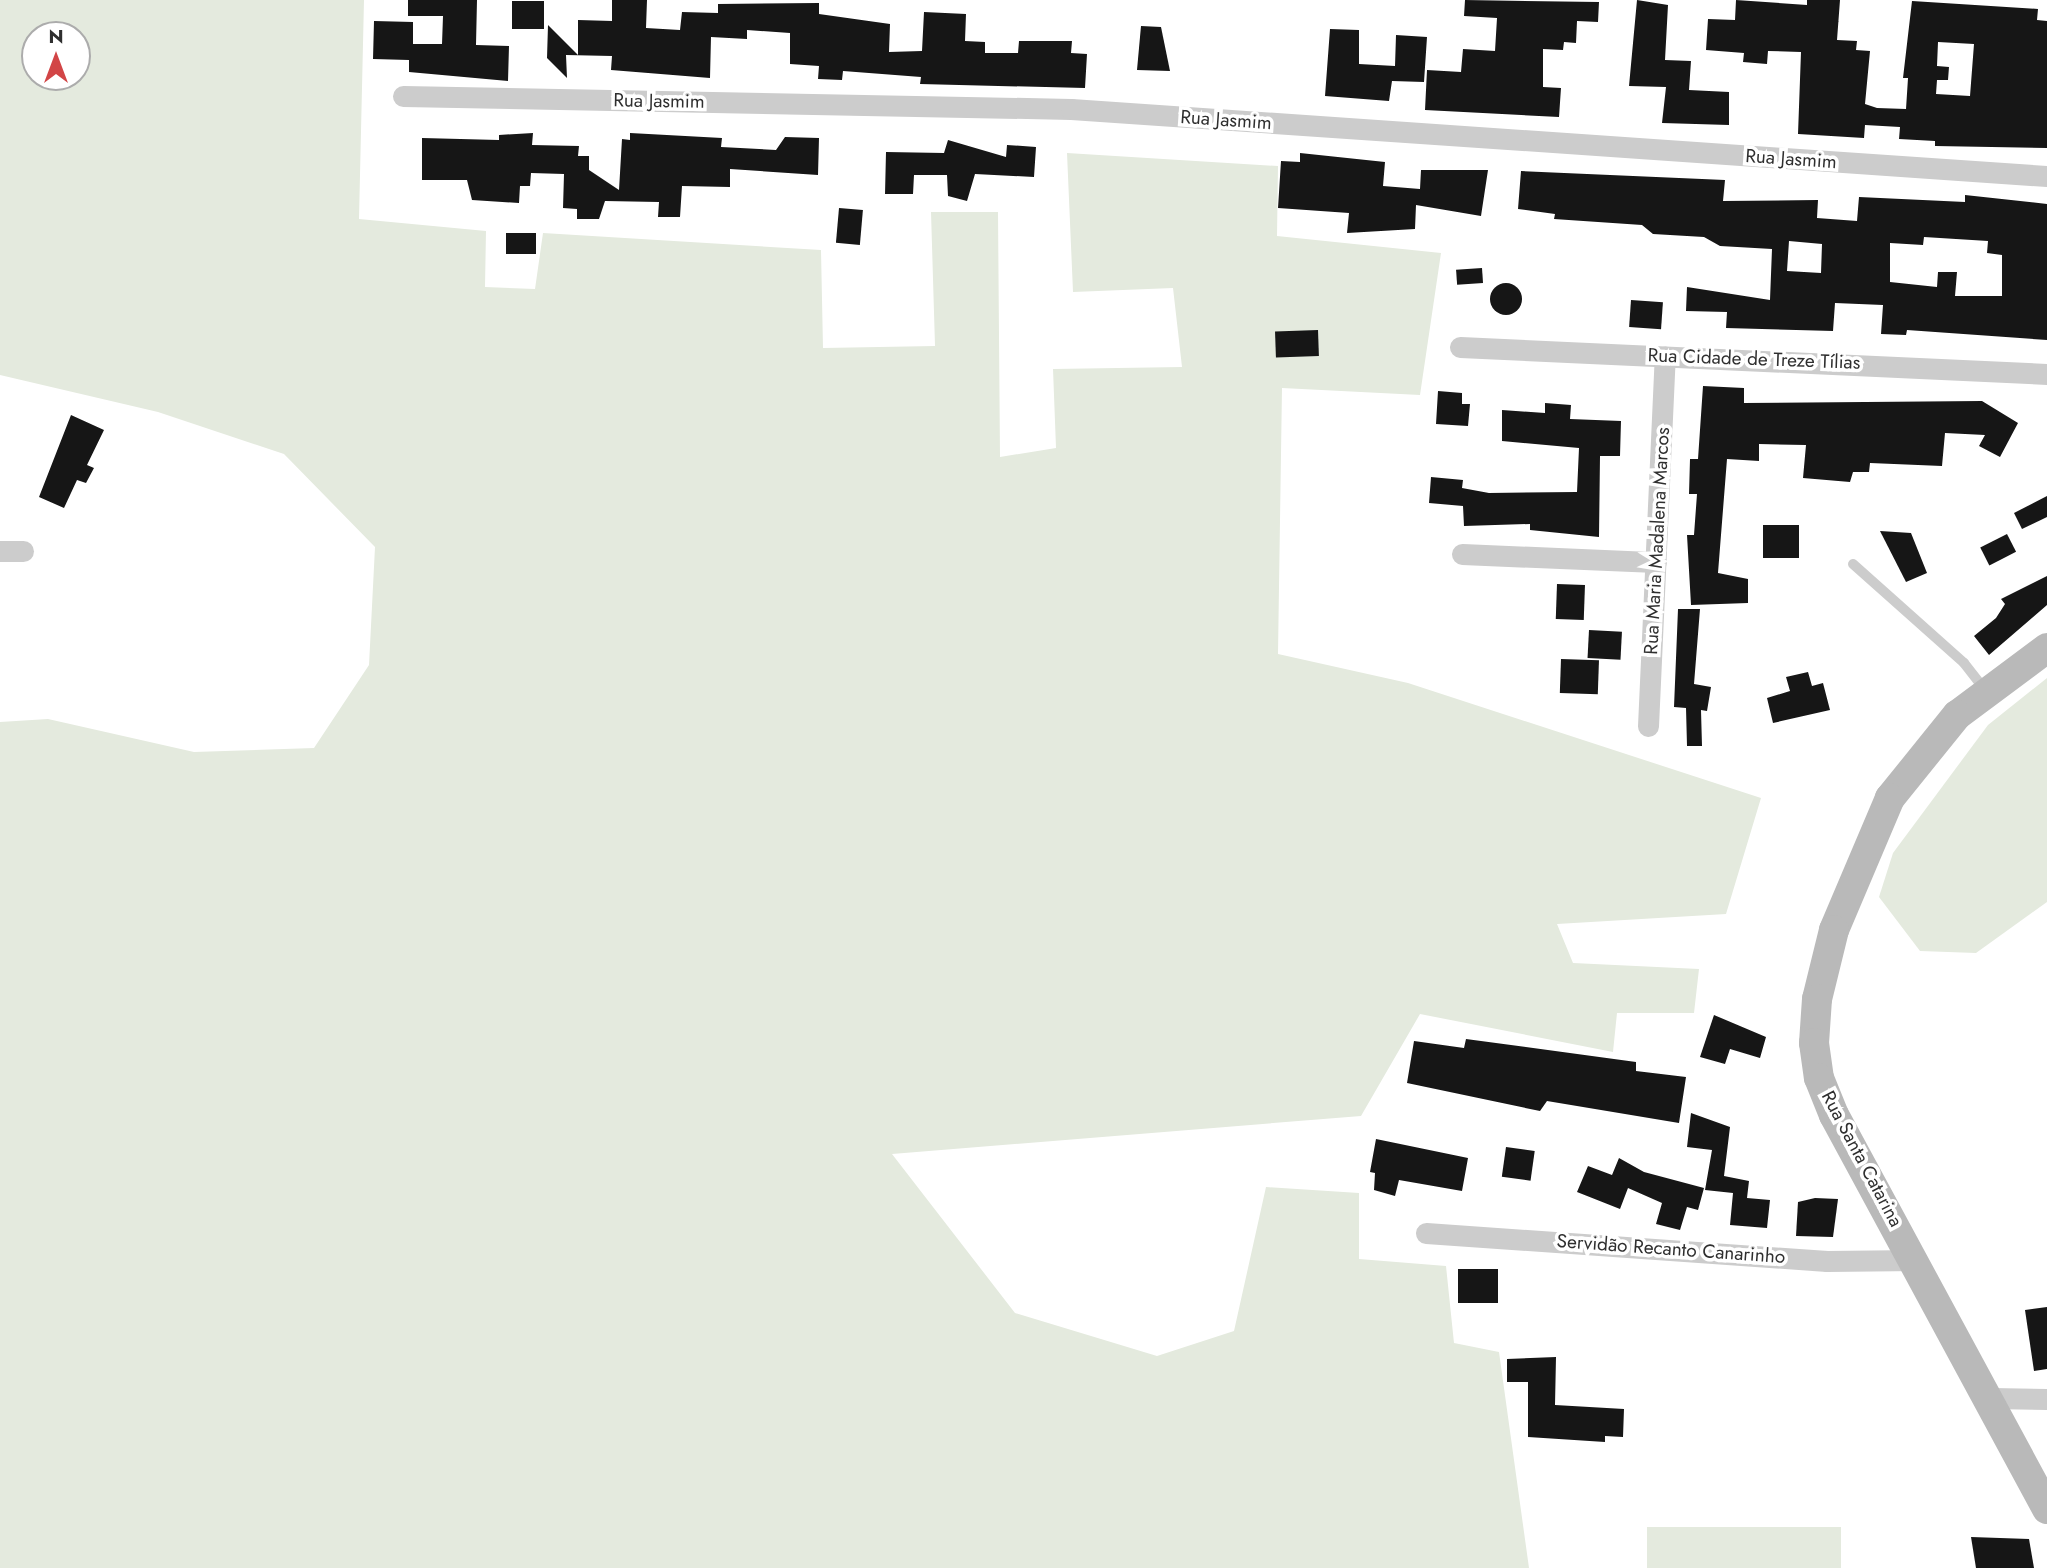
<!DOCTYPE html>
<meta charset="utf-8">
<style>
body{margin:0}
#map{position:relative;width:2047px;height:1568px;overflow:hidden;background:#fff;font-family:Jost,sans-serif}
div>[style]{position:absolute}
.green>*{inset:0;background:#e4eade;transform-origin:0 0}
.building>*{inset:0;background:#161616;transform-origin:0 0}
.round{border-radius:50%}
.service>*{height:10px;margin:-5px;padding:0 5px;transform-origin:5px;border-radius:5px;background:#ccc}
.minor>*{height:21px;margin:-10.5px;padding:0 10.5px;transform-origin:10.5px;border-radius:10.5px;background:#ccc}
.secondary>*{height:30px;margin:-15px;padding:0 15px;transform-origin:15px;border-radius:15px;background:#b9b9b9}
span{translate:-50% -50%;white-space:nowrap;text-align:center;line-height:1.15;-webkit-text-stroke:7px #fff;paint-order:stroke}
.street-label{font-size:19px;color:#2f2f2f}
.north{position:absolute;left:21px;top:21px;width:70px;height:70px;box-sizing:border-box;background:#fff;border:2px solid #acacac;border-radius:50%;rotate:0deg;font-size:19px;font-weight:700;line-height:28px;text-align:center;color:#2f2f2f}
.north::after{content:'';display:block;margin:auto;width:24px;height:32px;background:#d24546;clip-path:polygon(50% 0,100% 100%,50% 72%,0 100%)}
</style>
<div id="map">
<div class="green">
<div style="clip-path:polygon(evenodd,0 0,364px 0,359px 219px,486px 231px,485px 287px,535px 289px,543px 233px,821px 250px,823px 348px,935px 346px,931px 212px,998px 212px,1000px 457px,1056px 448px,1053px 369px,1182px 367px,1173px 288px,1073px 292px,1067px 153px,1278px 166px,1277px 236px,1441px 253px,1420px 395px,1282px 388px,1278px 654px,1408px 683px,1761px 798px,1726px 914px,1557px 924px,1573px 963px,1699px 969px,1694px 1013px,1617px 1013px,1613px 1052px,1420px 1014px,1361px 1116px,892px 1154px,1015px 1313px,1157px 1356px,1234px 1331px,1266px 1187px,1359px 1193px,1359px 1259px,1446px 1266px,1454px 1343px,1499px 1352px,1529px 1568px,0 1568px,0 722px,48px 719px,194px 752px,314px 748px,369px 665px,375px 547px,284px 454px,158px 412px,0 375px,0 0,35px 35px,77px 35px,77px 77px,35px 77px,35px 35px)"></div>
<div style="clip-path:polygon(2047px 678px,2047px 902px,1976px 953px,1920px 951px,1879px 897px,1893px 853px,1988px 725px)"></div>
<div style="left:1647px;top:1527px;width:194px;height:41px"></div>
</div>
<div class="building">
<div style="clip-path:polygon(408px 0,477px 0,476px 45px,509px 46px,508px 81px,409px 72px,409px 60px,373px 59px,374px 21px,413px 22px,413px 44px,442px 44px,443px 16px,408px 16px)"></div>
<div style="clip-path:polygon(612px 0,647px 0,646px 28px,680px 30px,682px 12px,718px 13px,718px 4px,819px 3px,819px 14px,890px 24px,889px 52px,922px 51px,924px 12px,966px 14px,965px 41px,985px 42px,985px 53px,1018px 53px,1019px 41px,1072px 41px,1071px 53px,1087px 54px,1085px 88px,920px 84px,921px 77px,843px 71px,842px 80px,818px 79px,819px 66px,790px 64px,790px 33px,747px 30px,747px 39px,711px 37px,710px 78px,611px 70px,612px 56px,566px 55px,567px 78px,547px 58px,548px 25px,578px 55px,578px 20px,612px 21px)"></div>
<div style="clip-path:polygon(1465px 0,1599px 2px,1598px 22px,1577px 21px,1576px 43px,1564px 42px,1563px 50px,1543px 49px,1543px 87px,1561px 88px,1559px 117px,1425px 110px,1427px 70px,1461px 72px,1463px 49px,1495px 51px,1497px 18px,1464px 16px)"></div>
<div style="clip-path:polygon(1637px 0,1668px 5px,1665px 60px,1691px 61px,1689px 90px,1729px 92px,1729px 125px,1662px 123px,1666px 87px,1629px 86px)"></div>
<div style="clip-path:polygon(evenodd,1736px 0,1807px 5px,1807px 0,1840px 0,1837px 40px,1857px 41px,1856px 50px,1870px 51px,1865px 104px,1877px 108px,1906px 109px,1908px 78px,1903px 78px,1912px 1px,2038px 9px,2037px 20px,2047px 21px,2047px 148px,1935px 146px,1935px 141px,1899px 139px,1900px 127px,1865px 125px,1864px 138px,1798px 134px,1801px 52px,1768px 51px,1767px 64px,1743px 62px,1744px 53px,1706px 50px,1708px 19px,1735px 20px,1736px 0,1938px 42px,1974px 44px,1970px 96px,1936px 94px,1937px 80px,1948px 80px,1949px 67px,1937px 66px,1938px 42px)"></div>
<div style="left:512px;top:1px;width:32px;height:28px"></div>
<div style="clip-path:polygon(1141px 26px,1161px 27px,1170px 71px,1137px 70px)"></div>
<div style="clip-path:polygon(1330px 29px,1359px 30px,1359px 64px,1395px 66px,1396px 35px,1427px 37px,1424px 82px,1392px 81px,1389px 101px,1325px 96px)"></div>
<div style="clip-path:polygon(533px 133px,532px 145px,579px 146px,578px 156px,589px 156px,589px 170px,619px 190px,622px 139px,630px 140px,630px 133px,722px 138px,721px 147px,776px 150px,785px 137px,819px 138px,818px 175px,730px 169px,730px 187px,682px 186px,680px 217px,658px 217px,659px 202px,605px 201px,599px 219px,577px 219px,577px 209px,563px 208px,564px 174px,531px 173px,530px 186px,520px 186px,519px 203px,472px 200px,467px 180px,422px 180px,422px 138px,499px 140px,499px 135px)"></div>
<div style="clip-path:polygon(948px 140px,1006px 157px,1007px 145px,1036px 147px,1034px 177px,975px 174px,967px 201px,948px 196px,947px 175px,914px 175px,913px 194px,885px 194px,886px 152px,944px 153px)"></div>
<div style="clip-path:polygon(1300px 153px,1385px 162px,1383px 186px,1420px 189px,1421px 170px,1488px 170px,1481px 216px,1416px 205px,1415px 229px,1347px 233px,1349px 213px,1278px 208px,1281px 161px,1300px 162px)"></div>
<div style="clip-path:polygon(evenodd,1521px 171px,1725px 180px,1723px 201px,1818px 200px,1817px 218px,1857px 221px,1859px 197px,1965px 202px,1965px 195px,2047px 204px,2047px 340px,1907px 330px,1906px 335px,1881px 334px,1883px 305px,1835px 303px,1833px 331px,1726px 328px,1727px 312px,1686px 311px,1687px 287px,1770px 300px,1772px 249px,1720px 246px,1704px 237px,1653px 234px,1642px 225px,1554px 219px,1555px 214px,1518px 209px,1521px 171px,1924px 237px,1988px 241px,1987px 253px,2002px 255px,2002px 296px,1955px 296px,1957px 272px,1938px 272px,1937px 287px,1890px 282px,1890px 243px,1923px 245px,1924px 237px,1521px 171px,1789px 241px,1822px 244px,1821px 273px,1787px 271px,1789px 241px)"></div>
<div style="left:839px;top:208px;width:24px;height:35px;rotate:5deg"></div>
<div style="left:506px;top:233px;width:30px;height:21px"></div>
<div style="left:1482px;top:268px;width:15px;height:26px;rotate:86deg"></div>
<div class="round" style="left:1490px;top:283px;width:32px;height:32px"></div>
<div style="left:1631px;top:300px;width:32px;height:27px;rotate:4deg"></div>
<div style="left:1318px;top:330px;width:26px;height:43px;rotate:88deg"></div>
<div style="clip-path:polygon(1703px 386px,1744px 388px,1744px 403px,1982px 401px,2018px 423px,2000px 457px,1979px 446px,1985px 435px,1945px 433px,1942px 466px,1870px 463px,1869px 472px,1853px 472px,1850px 482px,1803px 478px,1806px 445px,1759px 444px,1759px 461px,1727px 459px,1718px 573px,1748px 579px,1748px 603px,1691px 605px,1687px 535px,1694px 535px,1697px 494px,1689px 494px,1690px 459px,1698px 459px)"></div>
<div style="clip-path:polygon(1438px 391px,1462px 393px,1462px 404px,1470px 404px,1468px 426px,1436px 424px)"></div>
<div style="clip-path:polygon(1545px 403px,1571px 405px,1570px 419px,1621px 421px,1620px 456px,1600px 456px,1599px 537px,1530px 530px,1530px 524px,1464px 526px,1463px 506px,1429px 503px,1431px 477px,1463px 480px,1462px 488px,1489px 493px,1577px 492px,1579px 448px,1502px 441px,1502px 410px,1545px 413px)"></div>
<div style="clip-path:polygon(71px 415px,104px 430px,87px 465px,94px 468px,86px 483px,77px 480px,64px 508px,39px 497px)"></div>
<div style="clip-path:polygon(2047px 496px,2047px 517px,2022px 529px,2014px 513px)"></div>
<div style="left:1763px;top:525px;width:36px;height:33px"></div>
<div style="clip-path:polygon(1880px 531px,1911px 533px,1927px 573px,1906px 582px)"></div>
<div style="left:2007px;top:534px;width:20px;height:30px;rotate:63deg"></div>
<div style="clip-path:polygon(2047px 576px,2047px 605px,1989px 655px,1974px 636px,1996px 618px,2005px 604px,2001px 599px)"></div>
<div style="left:1557px;top:584px;width:28px;height:35px;rotate:2deg"></div>
<div style="clip-path:polygon(1678px 609px,1700px 609px,1694px 684px,1711px 687px,1707px 711px,1701px 710px,1702px 746px,1687px 746px,1686px 708px,1674px 707px)"></div>
<div style="left:1589px;top:630px;width:33px;height:28px;rotate:3deg"></div>
<div style="left:1561px;top:659px;width:38px;height:34px;rotate:2deg"></div>
<div style="clip-path:polygon(1808px 672px,1812px 686px,1823px 683px,1830px 710px,1773px 723px,1767px 698px,1790px 691px,1786px 677px)"></div>
<div style="clip-path:polygon(1714px 1015px,1766px 1037px,1760px 1058px,1730px 1049px,1725px 1064px,1700px 1057px)"></div>
<div style="clip-path:polygon(1466px 1039px,1636px 1062px,1636px 1071px,1686px 1077px,1679px 1123px,1547px 1101px,1540px 1111px,1407px 1083px,1414px 1041px,1464px 1048px)"></div>
<div style="clip-path:polygon(1691px 1113px,1730px 1127px,1724px 1176px,1749px 1181px,1747px 1198px,1770px 1200px,1767px 1228px,1730px 1225px,1733px 1193px,1705px 1190px,1712px 1150px,1687px 1147px)"></div>
<div style="clip-path:polygon(1376px 1139px,1468px 1158px,1462px 1191px,1399px 1180px,1395px 1196px,1374px 1190px,1375px 1173px,1370px 1172px)"></div>
<div style="left:1506px;top:1147px;width:29px;height:30px;rotate:8deg"></div>
<div style="clip-path:polygon(1619px 1158px,1644px 1172px,1704px 1188px,1698px 1210px,1687px 1207px,1680px 1230px,1656px 1224px,1662px 1203px,1628px 1188px,1620px 1209px,1577px 1192px,1588px 1166px,1612px 1175px)"></div>
<div style="clip-path:polygon(1815px 1198px,1838px 1199px,1833px 1237px,1796px 1236px,1798px 1202px)"></div>
<div style="left:1458px;top:1269px;width:40px;height:34px"></div>
<div style="clip-path:polygon(2047px 1307px,2047px 1369px,2034px 1371px,2025px 1310px)"></div>
<div style="clip-path:polygon(1556px 1357px,1555px 1405px,1624px 1409px,1623px 1437px,1605px 1436px,1605px 1442px,1528px 1437px,1528px 1382px,1507px 1382px,1507px 1359px)"></div>
<div style="clip-path:polygon(1971px 1537px,2029px 1539px,2034px 1568px,1976px 1568px)"></div>
</div>
<div class="service">
<div style="left:1853px;top:564px;width:149px;rotate:41.7deg"></div>
<div style="left:1964px;top:663px;width:36px;rotate:52deg"></div>
</div>
<div class="minor">
<div style="left:403px;top:96px;width:668px;rotate:1.11deg"></div>
<div style="left:1071px;top:109px;width:978px;rotate:3.93deg"></div>
<div style="left:1460px;top:347px;width:588px;rotate:2.63deg"></div>
<div style="left:0;top:551px;width:23px"></div>
<div style="left:1462px;top:554px;width:194px;rotate:2.4deg"></div>
<div style="left:1648px;top:726px;width:370px;rotate:-87.4deg"></div>
<div style="left:1426px;top:1233px;width:402px;rotate:4deg"></div>
<div style="left:1827px;top:1261px;width:90px;rotate:-0.6deg"></div>
<div style="left:1991px;top:1398px;width:56px;rotate:1deg"></div>
</div>
<div class="secondary">
<div style="left:2047px;top:648px;width:112px;rotate:143.3deg"></div>
<div style="left:1957px;top:715px;width:107px;rotate:128.9deg"></div>
<div style="left:1890px;top:798px;width:143px;rotate:113deg"></div>
<div style="left:1834px;top:930px;width:71px;rotate:103.8deg"></div>
<div style="left:1817px;top:999px;width:44px;rotate:93.9deg"></div>
<div style="left:1814px;top:1043px;width:35px;rotate:82deg"></div>
<div style="left:1819px;top:1078px;width:40px;rotate:68deg"></div>
<div style="left:1834px;top:1115px;width:448px;rotate:61.6deg"></div>
</div>
<div class="street-label">
<span style="left:659px;top:101px;rotate:1deg">Rua Jasmim</span>
<span style="left:1226px;top:120px;rotate:4deg">Rua Jasmim</span>
<span style="left:1791px;top:159px;rotate:4deg">Rua Jasmim</span>
<span style="left:1754px;top:359px;rotate:2deg">Rua Cidade de Treze Tílias</span>
<span style="left:1657px;top:541px;rotate:-87deg">Rua Maria Madalena Marcos</span>
<span style="left:1862px;top:1159px;rotate:62deg">Rua Santa Catarina</span>
<span style="left:1671px;top:1249px;rotate:4deg">Servidão Recanto Canarinho</span>
</div>
<div class="north">N</div>
</div>
